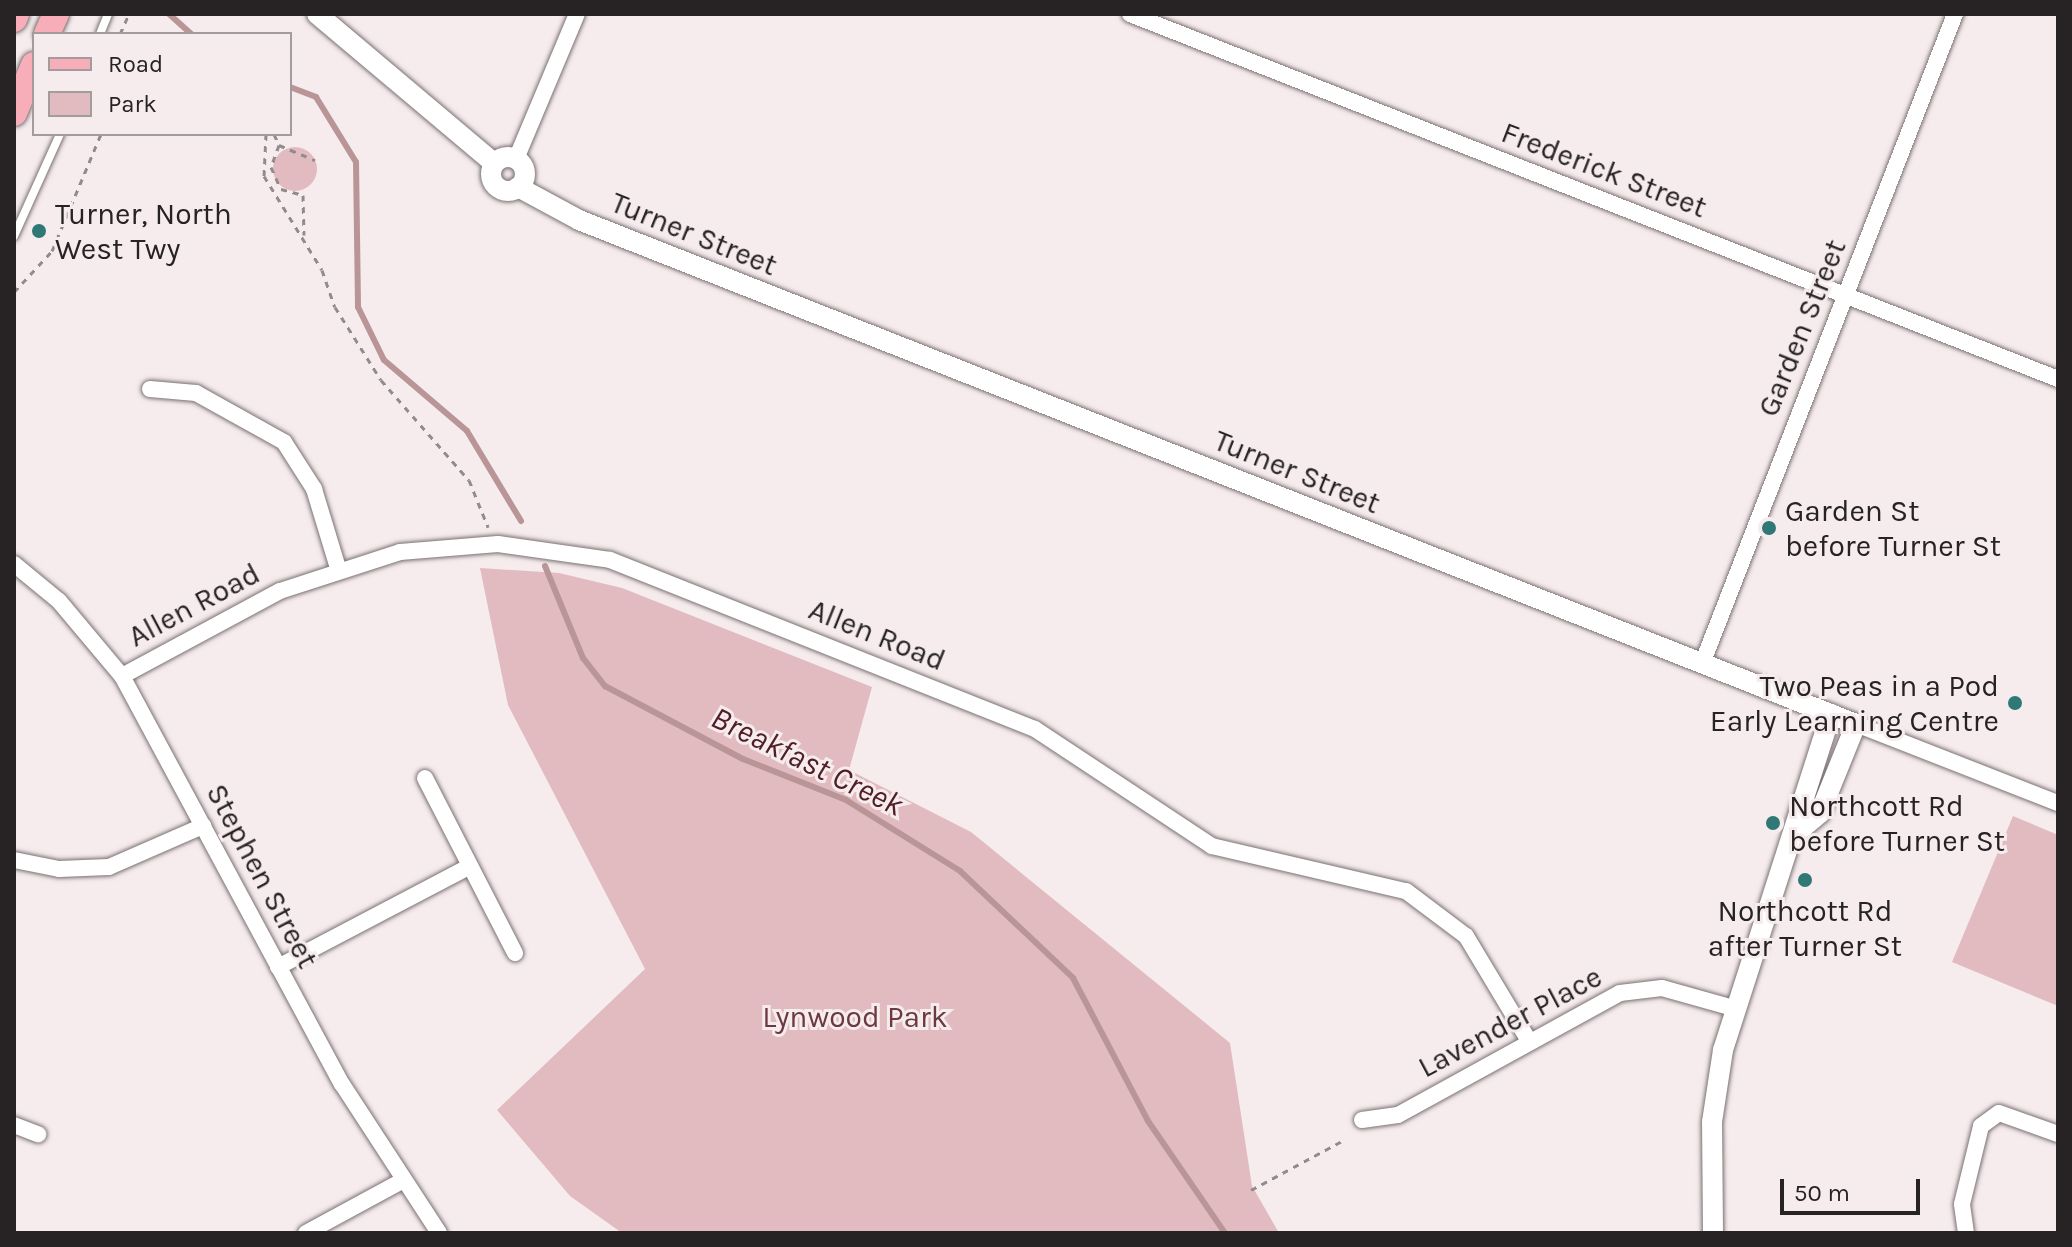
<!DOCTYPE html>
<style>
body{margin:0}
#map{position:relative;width:2072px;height:1247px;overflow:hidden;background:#f6eced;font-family:Karla,sans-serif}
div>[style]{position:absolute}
.green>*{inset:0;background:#e1bbbf}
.round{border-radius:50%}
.stream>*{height:6px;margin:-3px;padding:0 3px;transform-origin:3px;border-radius:3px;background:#b99598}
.path>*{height:3px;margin-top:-1.5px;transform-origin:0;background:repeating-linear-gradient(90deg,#928b8c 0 6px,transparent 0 12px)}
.roads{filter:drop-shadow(0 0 2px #7a7172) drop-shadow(0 0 2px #7a7172)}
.service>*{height:8px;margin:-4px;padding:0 4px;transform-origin:4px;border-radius:4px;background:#fff}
.minor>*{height:16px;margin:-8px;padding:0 8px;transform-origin:8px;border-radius:8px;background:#fff}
.tertiary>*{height:20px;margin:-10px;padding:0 10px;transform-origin:10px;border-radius:10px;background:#fff}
.tertiary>.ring{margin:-10px;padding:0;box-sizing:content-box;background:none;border:20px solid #fff;border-radius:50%}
.primary>*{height:26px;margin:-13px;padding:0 13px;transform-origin:13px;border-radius:13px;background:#f8aeb9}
.dots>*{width:22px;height:22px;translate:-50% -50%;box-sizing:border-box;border:4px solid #f6eced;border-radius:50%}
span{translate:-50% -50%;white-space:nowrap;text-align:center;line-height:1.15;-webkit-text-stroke:6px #f6eced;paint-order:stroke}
.street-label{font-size:30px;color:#272324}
.poi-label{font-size:30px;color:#272324}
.left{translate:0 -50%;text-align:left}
.right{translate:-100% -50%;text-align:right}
.park-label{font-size:30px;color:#6d3940}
.water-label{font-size:32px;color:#4f1e27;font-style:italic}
.frame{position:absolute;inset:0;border:16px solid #272324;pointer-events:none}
.legend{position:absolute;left:32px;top:32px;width:260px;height:104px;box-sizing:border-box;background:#f6eced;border:2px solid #a39c9d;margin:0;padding:10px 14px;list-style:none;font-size:24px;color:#272324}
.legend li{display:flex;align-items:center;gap:16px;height:40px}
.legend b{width:40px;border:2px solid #a39c9d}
.scale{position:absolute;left:1780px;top:1179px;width:140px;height:36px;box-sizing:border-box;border:4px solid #272324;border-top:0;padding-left:10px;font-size:24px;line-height:28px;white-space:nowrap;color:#272324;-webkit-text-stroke:6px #f6eced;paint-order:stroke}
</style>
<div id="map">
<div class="green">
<div class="round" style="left:273px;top:147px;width:44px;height:44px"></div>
<div style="clip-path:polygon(480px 568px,559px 573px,622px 588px,872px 687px,849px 770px,971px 832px,1230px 1043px,1252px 1186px,1279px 1233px,622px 1233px,570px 1196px,497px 1110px,645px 969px,508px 705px)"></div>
<div style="clip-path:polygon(2013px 816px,2058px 835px,2058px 1006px,1952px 962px)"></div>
</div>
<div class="stream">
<div style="left:169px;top:14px;width:30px;rotate:42deg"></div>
<div style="left:290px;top:87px;width:28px;rotate:21deg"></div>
<div style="left:316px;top:97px;width:76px;rotate:58.4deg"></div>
<div style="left:356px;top:162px;width:145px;rotate:89.2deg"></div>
<div style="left:358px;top:307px;width:59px;rotate:63.9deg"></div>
<div style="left:384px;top:360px;width:109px;rotate:40.5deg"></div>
<div style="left:467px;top:431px;width:105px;rotate:59deg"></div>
<div style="left:545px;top:566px;width:100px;rotate:67.6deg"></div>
<div style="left:583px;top:658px;width:36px;rotate:52deg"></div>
<div style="left:605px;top:686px;width:156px;rotate:27.9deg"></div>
<div style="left:743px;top:759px;width:111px;rotate:21.7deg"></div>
<div style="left:846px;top:800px;width:134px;rotate:31.9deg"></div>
<div style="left:960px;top:871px;width:156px;rotate:43.4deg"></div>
<div style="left:1073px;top:978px;width:161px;rotate:62.3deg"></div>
<div style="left:1148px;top:1121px;width:136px;rotate:55.5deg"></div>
</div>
<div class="path">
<div style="left:120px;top:34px;width:22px;rotate:-66deg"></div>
<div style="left:266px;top:134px;width:42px;rotate:92.7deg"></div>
<div style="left:264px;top:176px;width:110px;rotate:58.3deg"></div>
<div style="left:322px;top:270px;width:39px;rotate:71deg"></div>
<div style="left:335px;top:307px;width:86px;rotate:57.8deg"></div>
<div style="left:381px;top:380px;width:133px;rotate:48.7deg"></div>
<div style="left:469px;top:480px;width:51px;rotate:68deg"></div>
<div style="left:274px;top:134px;width:12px;rotate:66deg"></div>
<div style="left:279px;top:145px;width:23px;rotate:110deg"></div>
<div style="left:271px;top:167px;width:24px;rotate:66deg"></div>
<div style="left:281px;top:189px;width:23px;rotate:15deg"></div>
<div style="left:303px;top:195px;width:40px;rotate:88.6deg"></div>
<div style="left:279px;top:145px;width:39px;rotate:23deg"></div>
<div style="left:14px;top:292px;width:56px;rotate:-47.2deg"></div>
<div style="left:52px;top:251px;width:127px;rotate:-67.3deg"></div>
<div style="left:1251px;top:1190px;width:106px;rotate:-28.3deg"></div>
</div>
<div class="roads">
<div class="service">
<div style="left:100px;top:34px;width:22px;rotate:-68deg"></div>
<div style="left:14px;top:236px;width:112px;rotate:-65.7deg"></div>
</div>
<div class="minor">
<div style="left:1130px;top:14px;width:997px;rotate:21.47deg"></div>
<div style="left:516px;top:159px;width:157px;rotate:-67.2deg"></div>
<div style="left:150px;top:389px;width:46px;rotate:5deg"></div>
<div style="left:196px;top:393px;width:101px;rotate:29.1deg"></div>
<div style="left:284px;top:442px;width:56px;rotate:57.4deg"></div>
<div style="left:314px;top:489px;width:83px;rotate:73.1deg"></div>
<div style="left:14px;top:564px;width:58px;rotate:39.4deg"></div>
<div style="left:59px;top:601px;width:98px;rotate:50deg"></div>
<div style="left:122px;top:676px;width:464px;rotate:61.7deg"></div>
<div style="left:342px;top:1084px;width:178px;rotate:56.9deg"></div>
<div style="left:1702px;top:664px;width:698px;rotate:-68.73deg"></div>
<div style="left:122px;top:676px;width:179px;rotate:-28.3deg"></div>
<div style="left:280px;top:591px;width:126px;rotate:-18deg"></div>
<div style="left:400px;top:552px;width:98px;rotate:-4.7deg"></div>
<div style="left:498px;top:544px;width:113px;rotate:8.1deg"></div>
<div style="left:610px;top:560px;width:457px;rotate:21.7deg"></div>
<div style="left:1035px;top:729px;width:212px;rotate:33.5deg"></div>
<div style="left:1212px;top:846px;width:199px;rotate:13.1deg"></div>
<div style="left:1406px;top:891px;width:75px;rotate:36.9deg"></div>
<div style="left:1466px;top:936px;width:122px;rotate:59deg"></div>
<div style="left:1856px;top:724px;width:217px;rotate:21.4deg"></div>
<div style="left:425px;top:778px;width:197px;rotate:62.8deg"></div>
<div style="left:14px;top:860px;width:46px;rotate:11.3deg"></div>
<div style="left:59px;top:869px;width:50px;rotate:-2.3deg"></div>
<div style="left:109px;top:867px;width:103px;rotate:-23.6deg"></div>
<div style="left:278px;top:967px;width:217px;rotate:-27.7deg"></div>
<div style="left:1362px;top:1120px;width:36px;rotate:-8deg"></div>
<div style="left:1398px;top:1115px;width:253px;rotate:-28.8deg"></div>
<div style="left:1620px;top:993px;width:42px;rotate:-6.8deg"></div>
<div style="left:1662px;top:988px;width:74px;rotate:15.7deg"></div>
<div style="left:14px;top:1125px;width:26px;rotate:21deg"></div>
<div style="left:306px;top:1233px;width:107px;rotate:-28.5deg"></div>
<div style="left:1966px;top:1233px;width:29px;rotate:-98deg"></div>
<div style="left:1962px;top:1204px;width:80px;rotate:-76.3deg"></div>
<div style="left:1981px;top:1126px;width:22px;rotate:-36deg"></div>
<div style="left:1999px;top:1113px;width:63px;rotate:19.6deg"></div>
</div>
<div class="tertiary">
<div style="left:317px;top:14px;width:231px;rotate:40.1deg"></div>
<div class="ring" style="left:491px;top:157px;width:14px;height:14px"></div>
<div style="left:518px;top:187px;width:69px;rotate:28.4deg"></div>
<div style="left:579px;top:220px;width:1373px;rotate:21.54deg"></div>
<div style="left:1856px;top:724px;width:96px;rotate:112deg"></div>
<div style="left:1820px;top:813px;width:30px;rotate:140deg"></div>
<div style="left:1713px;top:1233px;width:111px;rotate:-90.5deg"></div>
<div style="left:1712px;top:1122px;width:73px;rotate:-81.3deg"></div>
<div style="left:1723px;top:1050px;width:353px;rotate:-72.2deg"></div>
</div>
<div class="primary">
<div style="left:14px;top:19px;width:5px;rotate:-68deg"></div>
<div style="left:47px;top:34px;width:22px;rotate:-66deg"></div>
<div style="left:14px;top:113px;width:52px;rotate:-67.4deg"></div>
</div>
</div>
<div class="dots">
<div style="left:39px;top:231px;background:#2f7875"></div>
<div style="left:1769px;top:528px;background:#2f7875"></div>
<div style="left:2015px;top:703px;background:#2f7875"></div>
<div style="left:1773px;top:823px;background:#2f7875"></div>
<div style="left:1805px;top:880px;background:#2f7875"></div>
</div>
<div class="street-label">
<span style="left:1604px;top:170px;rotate:21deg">Frederick Street</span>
<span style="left:694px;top:234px;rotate:22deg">Turner Street</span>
<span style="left:1802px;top:328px;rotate:-68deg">Garden Street</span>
<span style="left:1297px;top:472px;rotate:22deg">Turner Street</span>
<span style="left:194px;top:605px;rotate:-28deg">Allen Road</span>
<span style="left:877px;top:635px;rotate:22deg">Allen Road</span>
<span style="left:262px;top:876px;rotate:62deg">Stephen Street</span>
<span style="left:1510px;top:1022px;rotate:-28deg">Lavender Place</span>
</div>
<div class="poi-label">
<span class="left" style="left:55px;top:231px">Turner, North<br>West Twy</span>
<span class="left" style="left:1785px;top:528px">Garden St<br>before Turner St</span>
<span class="right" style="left:1999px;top:703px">Two Peas in a Pod<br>Early Learning Centre</span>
<span class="left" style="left:1789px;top:823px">Northcott Rd<br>before Turner St</span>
<span style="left:1805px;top:928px">Northcott Rd<br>after Turner St</span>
</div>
<div class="park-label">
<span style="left:855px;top:1017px">Lynwood Park</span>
</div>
<div class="water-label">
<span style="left:807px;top:762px;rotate:26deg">Breakfast Creek</span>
</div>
<div class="frame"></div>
<ul class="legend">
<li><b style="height:10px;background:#f8aeb9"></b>Road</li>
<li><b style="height:22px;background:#e1bbbf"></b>Park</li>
</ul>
<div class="scale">50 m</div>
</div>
